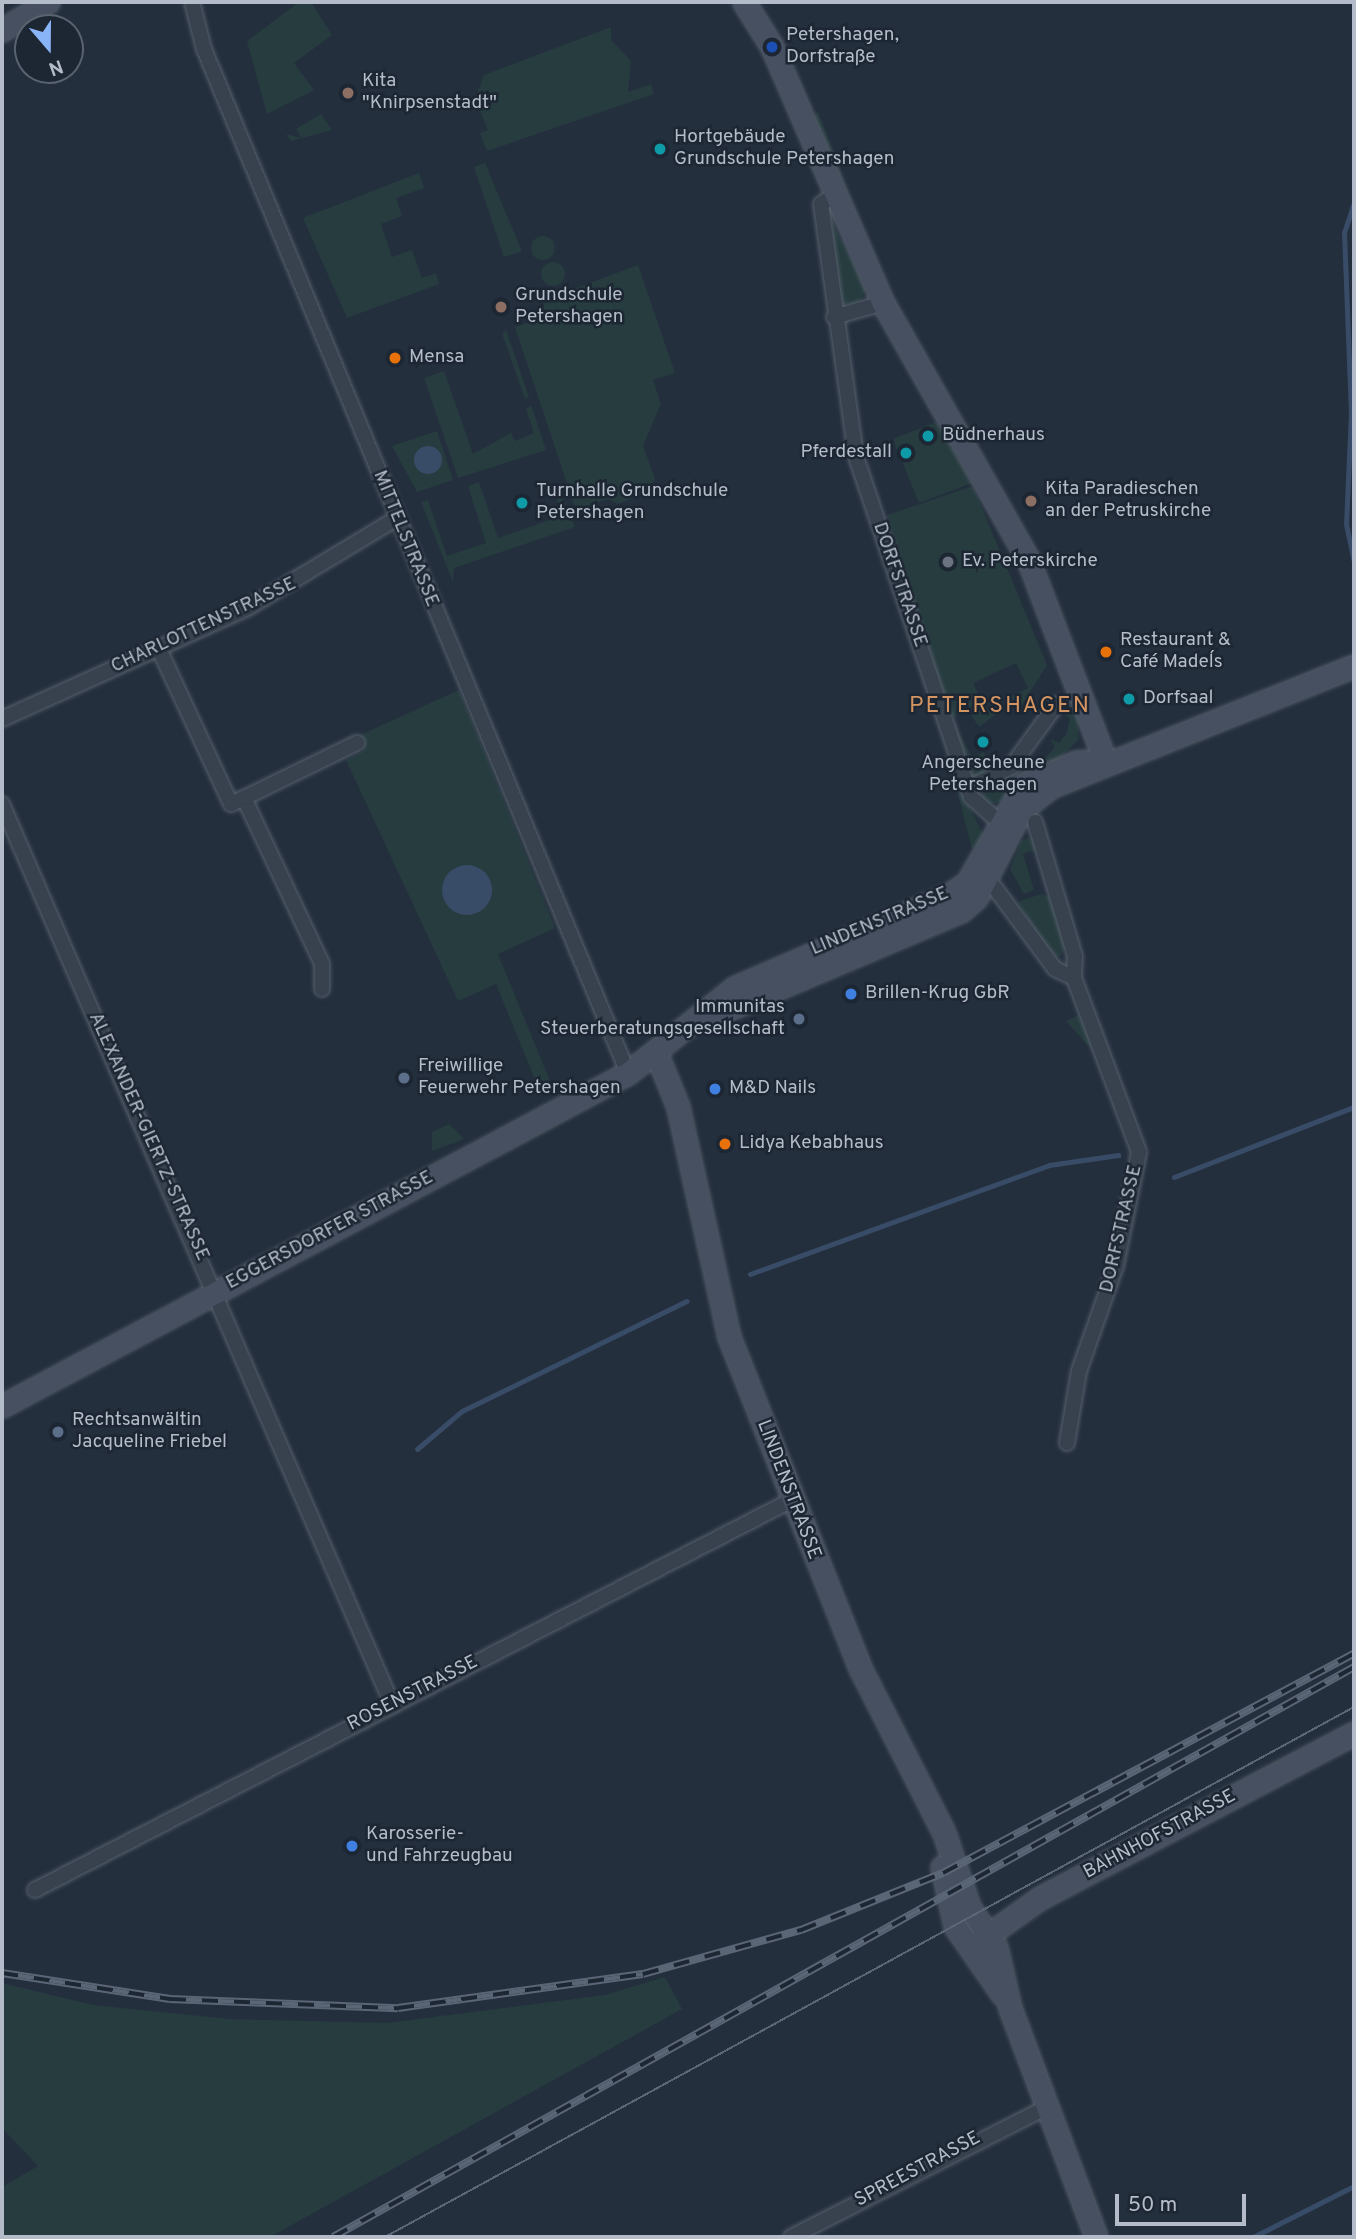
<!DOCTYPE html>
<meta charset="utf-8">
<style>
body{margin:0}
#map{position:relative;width:1356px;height:2239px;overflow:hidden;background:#242f3e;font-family:Overpass,sans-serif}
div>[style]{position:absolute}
.green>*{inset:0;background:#263c3f}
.round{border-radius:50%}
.water>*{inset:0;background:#394c67}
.stream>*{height:5px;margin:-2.5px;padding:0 2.5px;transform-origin:2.5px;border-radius:2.5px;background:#394c67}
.roads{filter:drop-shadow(0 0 2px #565f6c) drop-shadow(0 0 2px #565f6c)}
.street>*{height:14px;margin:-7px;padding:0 7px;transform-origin:7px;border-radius:7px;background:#38414e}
.secondary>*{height:21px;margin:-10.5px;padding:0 10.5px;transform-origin:10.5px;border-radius:10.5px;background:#465061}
.tram>*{height:2px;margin:-1px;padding:0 1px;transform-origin:1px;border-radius:1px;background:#5a6575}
.rail>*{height:8px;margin-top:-4px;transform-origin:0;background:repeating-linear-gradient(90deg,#1d2633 0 16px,#5a6575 0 32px);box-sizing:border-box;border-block:2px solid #5a6575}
.dots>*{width:19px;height:19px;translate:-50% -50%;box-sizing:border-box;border:4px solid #1d2633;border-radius:50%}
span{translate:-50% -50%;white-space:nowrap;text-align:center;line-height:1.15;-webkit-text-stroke:5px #1d2633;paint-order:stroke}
.poi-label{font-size:19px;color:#b4bcc9}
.left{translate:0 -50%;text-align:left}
.right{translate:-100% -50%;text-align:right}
.street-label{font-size:19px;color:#b4bcc9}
.quarter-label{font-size:23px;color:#d59563;letter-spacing:2px}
.frame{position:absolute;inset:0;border:4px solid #b4bcc9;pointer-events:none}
.north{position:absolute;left:14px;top:14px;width:70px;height:70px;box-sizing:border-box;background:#1d2633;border:2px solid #59626f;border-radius:50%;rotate:160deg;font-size:19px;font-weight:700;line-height:28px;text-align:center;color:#b4bcc9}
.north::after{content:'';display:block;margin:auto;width:24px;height:32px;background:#8ab4f8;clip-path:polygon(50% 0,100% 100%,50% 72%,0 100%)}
.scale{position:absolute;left:1115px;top:2194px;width:131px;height:32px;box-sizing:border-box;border:4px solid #b4bcc9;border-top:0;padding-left:9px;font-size:21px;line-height:24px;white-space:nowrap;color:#b4bcc9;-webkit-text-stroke:5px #1d2633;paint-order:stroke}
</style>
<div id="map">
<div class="green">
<div style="clip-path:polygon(299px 2px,311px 2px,332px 35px,294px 63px,314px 90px,267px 114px,247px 41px)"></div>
<div style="clip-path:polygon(611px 27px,611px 40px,631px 61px,628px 92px,651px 84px,654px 94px,487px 151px,480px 133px,488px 130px,475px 99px,484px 75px)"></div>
<div style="clip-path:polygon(818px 112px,836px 157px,845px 184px,813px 117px)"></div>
<div style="clip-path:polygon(321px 114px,332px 130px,291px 141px,286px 134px,301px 138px,296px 129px)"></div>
<div style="clip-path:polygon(485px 163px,522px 251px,504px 257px,474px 167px)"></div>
<div style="clip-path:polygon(419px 173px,424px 188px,396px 198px,402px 216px,381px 224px,392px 257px,412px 250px,422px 278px,436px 273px,439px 284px,347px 318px,303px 218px)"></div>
<div style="clip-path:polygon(832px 221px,866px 290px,858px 304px,839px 304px)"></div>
<div class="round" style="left:531px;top:236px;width:24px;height:24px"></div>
<div class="round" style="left:541px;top:262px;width:24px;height:24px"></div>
<div style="clip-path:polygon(638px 265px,675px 373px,653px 380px,661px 404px,643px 446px,655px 479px,648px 492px,618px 504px,608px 499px,576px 510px,515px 327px,540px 319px,544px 300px)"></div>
<div style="clip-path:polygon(506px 330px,529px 397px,525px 399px,502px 334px)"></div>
<div style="clip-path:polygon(444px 371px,473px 454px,511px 433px,515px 441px,534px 433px,526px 409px,531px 405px,546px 450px,458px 478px,424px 378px)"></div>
<div style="clip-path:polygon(936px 422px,972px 483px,919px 503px,893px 439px)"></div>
<div style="clip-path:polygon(437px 431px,453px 480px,417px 492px,392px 446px)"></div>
<div style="clip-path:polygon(479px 482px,498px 538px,561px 516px,555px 493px,560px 492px,575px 527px,454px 568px,453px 582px,421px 502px,428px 500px,447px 556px,486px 543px,468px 486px)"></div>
<div style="clip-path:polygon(973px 486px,1047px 665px,1022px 705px,1008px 697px,1028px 688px,1016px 663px,973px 683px,985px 708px,1000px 701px,1003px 709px,979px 727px,967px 709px,954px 718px,949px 712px,887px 515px)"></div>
<div style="clip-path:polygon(1070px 687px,1079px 715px,1078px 740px,1056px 762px,1024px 778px,1018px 769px,1025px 758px,1040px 764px,1055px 747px,1050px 739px,1059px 743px,1067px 733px,1070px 719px,1060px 711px)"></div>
<div style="clip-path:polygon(459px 690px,555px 928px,498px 954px,552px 1086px,540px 1092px,496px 984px,458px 1001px,346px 760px,363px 751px,358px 736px)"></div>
<div style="clip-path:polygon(948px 713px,972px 757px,984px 752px,991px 772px,972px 778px)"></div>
<div style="clip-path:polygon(1012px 773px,1019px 781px,1002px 802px,985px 804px,978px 797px)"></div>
<div style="clip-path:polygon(962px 793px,985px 837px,972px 849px,958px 794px)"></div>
<div style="clip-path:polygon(1034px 836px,1038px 849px,1023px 854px,1034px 890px,1024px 894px,1010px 869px,1021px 841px)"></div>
<div style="clip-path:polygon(1041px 894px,1051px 897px,1066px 946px,1060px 957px,1051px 954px,1017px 902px)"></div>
<div style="clip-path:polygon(1081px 1014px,1096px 1046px,1092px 1050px,1066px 1021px)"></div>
<div style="clip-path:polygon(449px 1124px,464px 1139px,432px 1151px,432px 1132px)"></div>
<div style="clip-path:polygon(665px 1977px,682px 2009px,270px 2237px,2px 2237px,2px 2187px,38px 2166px,2px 2128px,2px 1983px,93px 2005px,228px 2019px,387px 2023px,605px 1995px)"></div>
</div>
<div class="water">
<div class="round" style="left:414px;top:446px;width:28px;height:28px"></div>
<div class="round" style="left:442px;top:865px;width:50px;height:50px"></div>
</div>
<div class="stream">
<div style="left:1354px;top:202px;width:32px;rotate:108deg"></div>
<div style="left:1344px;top:232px;width:179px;rotate:87.8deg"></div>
<div style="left:1351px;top:411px;width:113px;rotate:92.5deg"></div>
<div style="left:1346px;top:524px;width:40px;rotate:78deg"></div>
<div style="left:1174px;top:1177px;width:193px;rotate:-21.3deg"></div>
<div style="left:750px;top:1274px;width:318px;rotate:-20deg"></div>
<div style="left:1049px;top:1165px;width:70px;rotate:-8.2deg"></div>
<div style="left:417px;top:1449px;width:59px;rotate:-40.2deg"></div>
<div style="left:462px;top:1411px;width:250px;rotate:-26.1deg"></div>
<div style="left:1253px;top:2237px;width:113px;rotate:-26.8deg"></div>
</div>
<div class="roads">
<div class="street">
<div style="left:192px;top:2px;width:49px;rotate:75.7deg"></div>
<div style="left:204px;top:49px;width:1108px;rotate:67.51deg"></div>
<div style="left:834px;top:195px;width:16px;rotate:145deg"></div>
<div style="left:821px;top:204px;width:255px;rotate:82.1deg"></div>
<div style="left:856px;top:457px;width:359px;rotate:71.3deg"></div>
<div style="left:971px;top:797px;width:45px;rotate:41.4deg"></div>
<div style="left:834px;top:317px;width:51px;rotate:-15.9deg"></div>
<div style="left:159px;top:649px;width:171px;rotate:65.1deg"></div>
<div style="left:231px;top:804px;width:14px;rotate:-25deg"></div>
<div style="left:244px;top:798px;width:183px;rotate:64.8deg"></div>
<div style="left:322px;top:964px;width:25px;rotate:90deg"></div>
<div style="left:2px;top:719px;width:270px;rotate:-24.3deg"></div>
<div style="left:248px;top:608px;width:174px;rotate:-31.1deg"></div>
<div style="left:968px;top:788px;width:48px;rotate:-26deg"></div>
<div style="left:1011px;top:767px;width:78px;rotate:-53.9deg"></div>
<div style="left:244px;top:798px;width:126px;rotate:-26deg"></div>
<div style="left:2px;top:804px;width:981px;rotate:66.57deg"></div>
<div style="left:1035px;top:822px;width:140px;rotate:73.4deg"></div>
<div style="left:1075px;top:956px;width:22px;rotate:93deg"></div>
<div style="left:1074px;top:978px;width:186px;rotate:69.5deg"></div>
<div style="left:1139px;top:1152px;width:116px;rotate:101.4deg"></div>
<div style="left:1116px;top:1266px;width:111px;rotate:109.4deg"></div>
<div style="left:1079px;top:1371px;width:73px;rotate:99.5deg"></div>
<div style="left:983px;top:872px;width:121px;rotate:53.4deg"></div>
<div style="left:1055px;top:969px;width:21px;rotate:25deg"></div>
<div style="left:35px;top:1890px;width:852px;rotate:-27.26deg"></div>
<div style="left:791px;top:2237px;width:287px;rotate:-26.9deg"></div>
</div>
<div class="secondary">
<div style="left:744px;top:2px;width:53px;rotate:58.1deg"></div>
<div style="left:772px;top:47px;width:279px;rotate:66.6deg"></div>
<div style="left:883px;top:303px;width:294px;rotate:60.5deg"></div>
<div style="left:1028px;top:559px;width:216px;rotate:69.1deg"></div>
<div style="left:2px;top:30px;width:54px;rotate:-31.3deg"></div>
<div style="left:712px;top:1016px;width:270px;rotate:-22.9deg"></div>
<div style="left:961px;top:911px;width:20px;rotate:-41deg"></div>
<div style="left:976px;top:898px;width:99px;rotate:-62.9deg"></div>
<div style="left:1021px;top:810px;width:39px;rotate:-38deg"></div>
<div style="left:1052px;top:786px;width:325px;rotate:-21.7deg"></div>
<div style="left:657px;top:1055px;width:56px;rotate:68deg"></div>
<div style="left:678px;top:1107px;width:236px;rotate:77.5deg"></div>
<div style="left:729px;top:1337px;width:354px;rotate:68.4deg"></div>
<div style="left:859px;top:1666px;width:187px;rotate:63deg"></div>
<div style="left:944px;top:1833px;width:78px;rotate:71.3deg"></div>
<div style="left:969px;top:1907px;width:48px;rotate:56deg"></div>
<div style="left:996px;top:1947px;width:63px;rotate:77.1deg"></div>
<div style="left:1010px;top:2008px;width:245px;rotate:69.4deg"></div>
<div style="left:2px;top:1406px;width:709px;rotate:-28.01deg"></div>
<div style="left:628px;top:1073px;width:136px;rotate:-38.7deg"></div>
<div style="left:734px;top:988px;width:232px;rotate:-23.4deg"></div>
<div style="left:947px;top:896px;width:24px;rotate:-33deg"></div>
<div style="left:967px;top:883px;width:114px;rotate:-60.1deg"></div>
<div style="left:1024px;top:784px;width:56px;rotate:-22.9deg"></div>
<div style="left:1076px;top:762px;width:29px;rotate:-2deg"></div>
<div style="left:942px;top:1867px;width:60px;rotate:77.6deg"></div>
<div style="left:955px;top:1926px;width:83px;rotate:55.3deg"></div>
<div style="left:971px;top:1947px;width:85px;rotate:-35.4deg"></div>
<div style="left:1040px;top:1898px;width:355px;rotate:-27.7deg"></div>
</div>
</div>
<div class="tram">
<div style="left:385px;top:2237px;width:1104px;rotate:-28.68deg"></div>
</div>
<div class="rail">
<div style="left:2px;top:1973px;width:170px;rotate:8.8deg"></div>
<div style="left:170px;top:1999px;width:228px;rotate:2.3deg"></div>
<div style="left:398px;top:2008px;width:247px;rotate:-7.9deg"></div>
<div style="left:643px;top:1974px;width:164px;rotate:-15.6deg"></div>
<div style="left:801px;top:1930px;width:153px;rotate:-21.9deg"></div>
<div style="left:943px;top:1873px;width:466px;rotate:-28.1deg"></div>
<div style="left:333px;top:2237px;width:1169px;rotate:-29.17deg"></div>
</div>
<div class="dots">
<div style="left:772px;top:47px;background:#1a4fb4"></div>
<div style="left:348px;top:93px;background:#8d6e63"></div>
<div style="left:660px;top:149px;background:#0f9aa8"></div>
<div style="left:501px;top:307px;background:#8d6e63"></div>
<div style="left:395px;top:358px;background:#e8710a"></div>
<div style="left:928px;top:436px;background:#0f9aa8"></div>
<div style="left:906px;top:453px;background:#0f9aa8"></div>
<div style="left:1031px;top:501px;background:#8d6e63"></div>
<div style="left:522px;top:503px;background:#0f9aa8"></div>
<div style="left:948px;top:562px;background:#6b7280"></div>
<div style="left:1106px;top:652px;background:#e8710a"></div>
<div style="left:1129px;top:699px;background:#0f9aa8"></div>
<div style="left:983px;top:742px;background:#0f9aa8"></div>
<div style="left:851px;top:994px;background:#3f7fe0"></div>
<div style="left:799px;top:1019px;background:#5c6f8a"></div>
<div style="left:404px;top:1078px;background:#5c6f8a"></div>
<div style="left:715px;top:1089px;background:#3f7fe0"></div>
<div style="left:725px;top:1144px;background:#e8710a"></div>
<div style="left:58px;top:1432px;background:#5c6f8a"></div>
<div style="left:352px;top:1846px;background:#3f7fe0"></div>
</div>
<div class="poi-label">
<span class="left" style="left:786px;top:47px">Petershagen,<br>Dorfstraße</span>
<span class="left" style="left:362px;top:93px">Kita<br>"Knirpsenstadt"</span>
<span class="left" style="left:674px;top:149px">Hortgebäude<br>Grundschule Petershagen</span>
<span class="left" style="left:515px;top:307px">Grundschule<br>Petershagen</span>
<span class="left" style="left:409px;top:358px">Mensa</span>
<span class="left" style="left:942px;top:436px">Büdnerhaus</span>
<span class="right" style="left:892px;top:453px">Pferdestall</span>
<span class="left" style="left:1045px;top:501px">Kita Paradieschen<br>an der Petruskirche</span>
<span class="left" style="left:536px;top:503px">Turnhalle Grundschule<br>Petershagen</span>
<span class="left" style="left:962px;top:562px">Ev. Peterskirche</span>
<span class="left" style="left:1120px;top:652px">Restaurant &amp;<br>Café Madel´s</span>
<span class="left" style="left:1143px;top:699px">Dorfsaal</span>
<span style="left:983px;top:775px">Angerscheune<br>Petershagen</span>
<span class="left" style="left:865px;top:994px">Brillen-Krug GbR</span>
<span class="right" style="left:785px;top:1019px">Immunitas<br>Steuerberatungsgesellschaft</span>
<span class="left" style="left:418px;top:1078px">Freiwillige<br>Feuerwehr Petershagen</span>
<span class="left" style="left:729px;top:1089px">M&amp;D Nails</span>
<span class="left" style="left:739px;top:1144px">Lidya Kebabhaus</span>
<span class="left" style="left:72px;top:1432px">Rechtsanwältin<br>Jacqueline Friebel</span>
<span class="left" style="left:366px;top:1846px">Karosserie-<br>und Fahrzeugbau</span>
</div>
<div class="street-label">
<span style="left:405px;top:539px;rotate:68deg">MITTELSTRASSE</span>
<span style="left:899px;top:585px;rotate:71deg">DORFSTRASSE</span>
<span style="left:204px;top:626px;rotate:-25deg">CHARLOTTENSTRASSE</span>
<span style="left:880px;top:922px;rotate:-23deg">LINDENSTRASSE</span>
<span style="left:148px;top:1137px;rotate:66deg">ALEXANDER-GIERTZ-STRASSE</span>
<span style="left:1122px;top:1229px;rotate:-77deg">DORFSTRASSE</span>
<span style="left:330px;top:1231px;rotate:-28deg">EGGERSDORFER STRASSE</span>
<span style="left:788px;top:1490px;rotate:69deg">LINDENSTRASSE</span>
<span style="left:413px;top:1694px;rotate:-27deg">ROSENSTRASSE</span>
<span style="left:1160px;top:1835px;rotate:-28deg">BAHNHOFSTRASSE</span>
<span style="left:918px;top:2170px;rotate:-28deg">SPREESTRASSE</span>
</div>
<div class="quarter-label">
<span style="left:1000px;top:707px">PETERSHAGEN</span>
</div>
<div class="frame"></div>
<div class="north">N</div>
<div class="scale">50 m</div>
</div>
